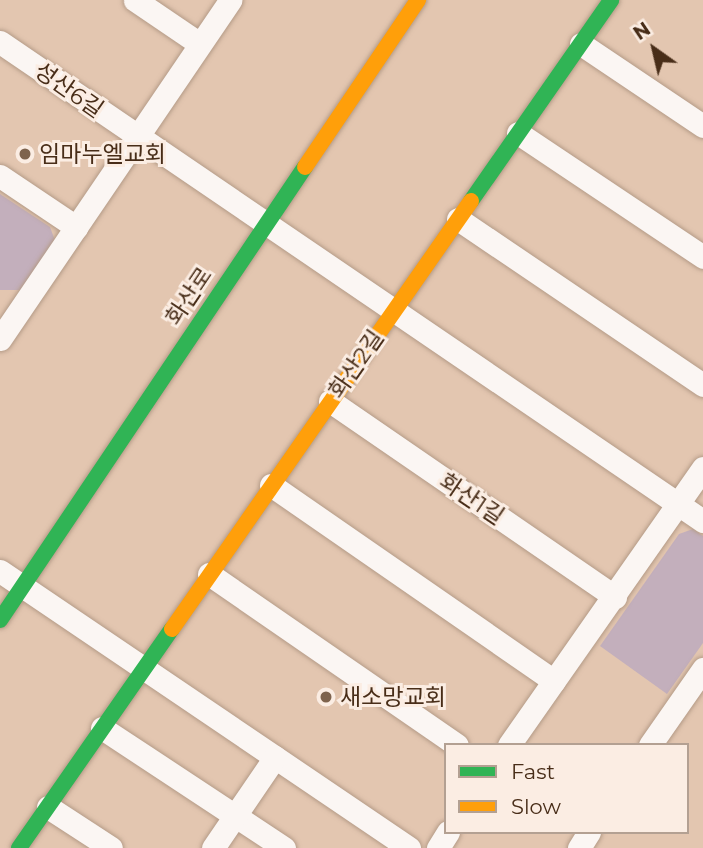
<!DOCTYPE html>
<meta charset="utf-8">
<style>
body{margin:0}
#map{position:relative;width:703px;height:848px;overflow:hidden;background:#e3c6b0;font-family:Montserrat,"Noto Sans KR",sans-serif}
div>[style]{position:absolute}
.green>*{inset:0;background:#c3afbc}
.roads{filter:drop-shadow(0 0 2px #b49b87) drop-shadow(0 0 2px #b49b87)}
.street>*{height:23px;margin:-11.5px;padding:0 11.5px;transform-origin:11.5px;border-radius:11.5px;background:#fbf6f3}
.fast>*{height:16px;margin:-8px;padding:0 8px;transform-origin:8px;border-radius:8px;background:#30b455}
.slow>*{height:16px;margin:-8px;padding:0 8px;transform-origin:8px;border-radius:8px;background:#ff9f0a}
.dots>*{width:19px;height:19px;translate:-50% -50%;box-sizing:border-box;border:4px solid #fbede3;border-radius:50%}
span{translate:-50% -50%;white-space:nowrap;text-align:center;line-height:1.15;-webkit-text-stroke:6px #fbede3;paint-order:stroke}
.street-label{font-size:23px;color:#482d18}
.poi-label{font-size:23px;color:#482d18}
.left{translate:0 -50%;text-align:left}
.legend{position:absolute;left:444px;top:743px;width:245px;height:91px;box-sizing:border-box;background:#fbede3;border:2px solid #b3a092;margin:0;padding:9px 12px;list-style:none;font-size:21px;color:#482d18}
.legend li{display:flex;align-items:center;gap:14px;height:35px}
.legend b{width:35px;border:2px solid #b3a092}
.north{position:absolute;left:619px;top:14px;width:70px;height:70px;-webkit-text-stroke:5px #fbede3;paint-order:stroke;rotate:326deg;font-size:19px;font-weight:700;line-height:28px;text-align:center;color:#482d18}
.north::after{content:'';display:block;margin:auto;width:24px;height:32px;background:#482d18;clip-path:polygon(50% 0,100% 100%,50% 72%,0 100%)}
</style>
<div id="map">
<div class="green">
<div style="clip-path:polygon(0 194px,50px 227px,57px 246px,27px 290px,0 290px)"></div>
<div style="clip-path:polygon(693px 529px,703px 536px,703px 643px,667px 694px,600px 646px,679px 534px)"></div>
</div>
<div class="roads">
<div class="street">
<div style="left:135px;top:0;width:78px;rotate:34.1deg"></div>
<div style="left:0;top:42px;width:851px;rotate:34.27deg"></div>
<div style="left:581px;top:44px;width:147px;rotate:33.9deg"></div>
<div style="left:518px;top:133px;width:223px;rotate:33.8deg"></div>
<div style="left:0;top:176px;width:92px;rotate:33.9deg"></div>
<div style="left:458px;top:219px;width:296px;rotate:34.1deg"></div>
<div style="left:0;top:339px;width:410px;rotate:-55.8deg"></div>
<div style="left:330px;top:401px;width:346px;rotate:34.5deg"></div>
<div style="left:271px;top:485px;width:344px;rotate:34.7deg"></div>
<div style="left:0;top:571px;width:494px;rotate:34.1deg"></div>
<div style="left:209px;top:574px;width:301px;rotate:34.6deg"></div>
<div style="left:102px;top:728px;width:218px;rotate:33.4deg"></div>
<div style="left:509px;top:745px;width:338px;rotate:-55deg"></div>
<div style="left:650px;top:745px;width:93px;rotate:-55.1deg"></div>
<div style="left:48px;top:807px;width:75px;rotate:33.1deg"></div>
<div style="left:213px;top:848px;width:110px;rotate:-55.7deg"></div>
<div style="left:438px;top:848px;width:19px;rotate:-58deg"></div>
<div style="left:579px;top:848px;width:19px;rotate:-58deg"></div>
</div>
<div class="fast">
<div style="left:471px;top:201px;width:245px;rotate:-55.1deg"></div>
<div style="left:0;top:620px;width:546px;rotate:-56.05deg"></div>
<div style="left:19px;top:848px;width:267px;rotate:-55.1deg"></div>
</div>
<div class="slow">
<div style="left:305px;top:167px;width:202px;rotate:-55.9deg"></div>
<div style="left:172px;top:629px;width:522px;rotate:-55.06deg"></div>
</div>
</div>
<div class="dots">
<div style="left:25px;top:154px;background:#7e634d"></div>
<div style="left:326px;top:697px;background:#7e634d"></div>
</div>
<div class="street-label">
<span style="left:69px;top:90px;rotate:35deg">성산6길</span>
<span style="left:189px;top:296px;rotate:-56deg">화산로</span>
<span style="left:356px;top:364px;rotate:-55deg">화산2길</span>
<span style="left:472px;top:499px;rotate:34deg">화산1길</span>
</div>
<div class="poi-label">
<span class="left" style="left:39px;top:154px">임마누엘교회</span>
<span class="left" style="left:340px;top:697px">새소망교회</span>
</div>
<ul class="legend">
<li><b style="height:9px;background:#30b455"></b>Fast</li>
<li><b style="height:9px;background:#ff9f0a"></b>Slow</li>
</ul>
<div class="north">N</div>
</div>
